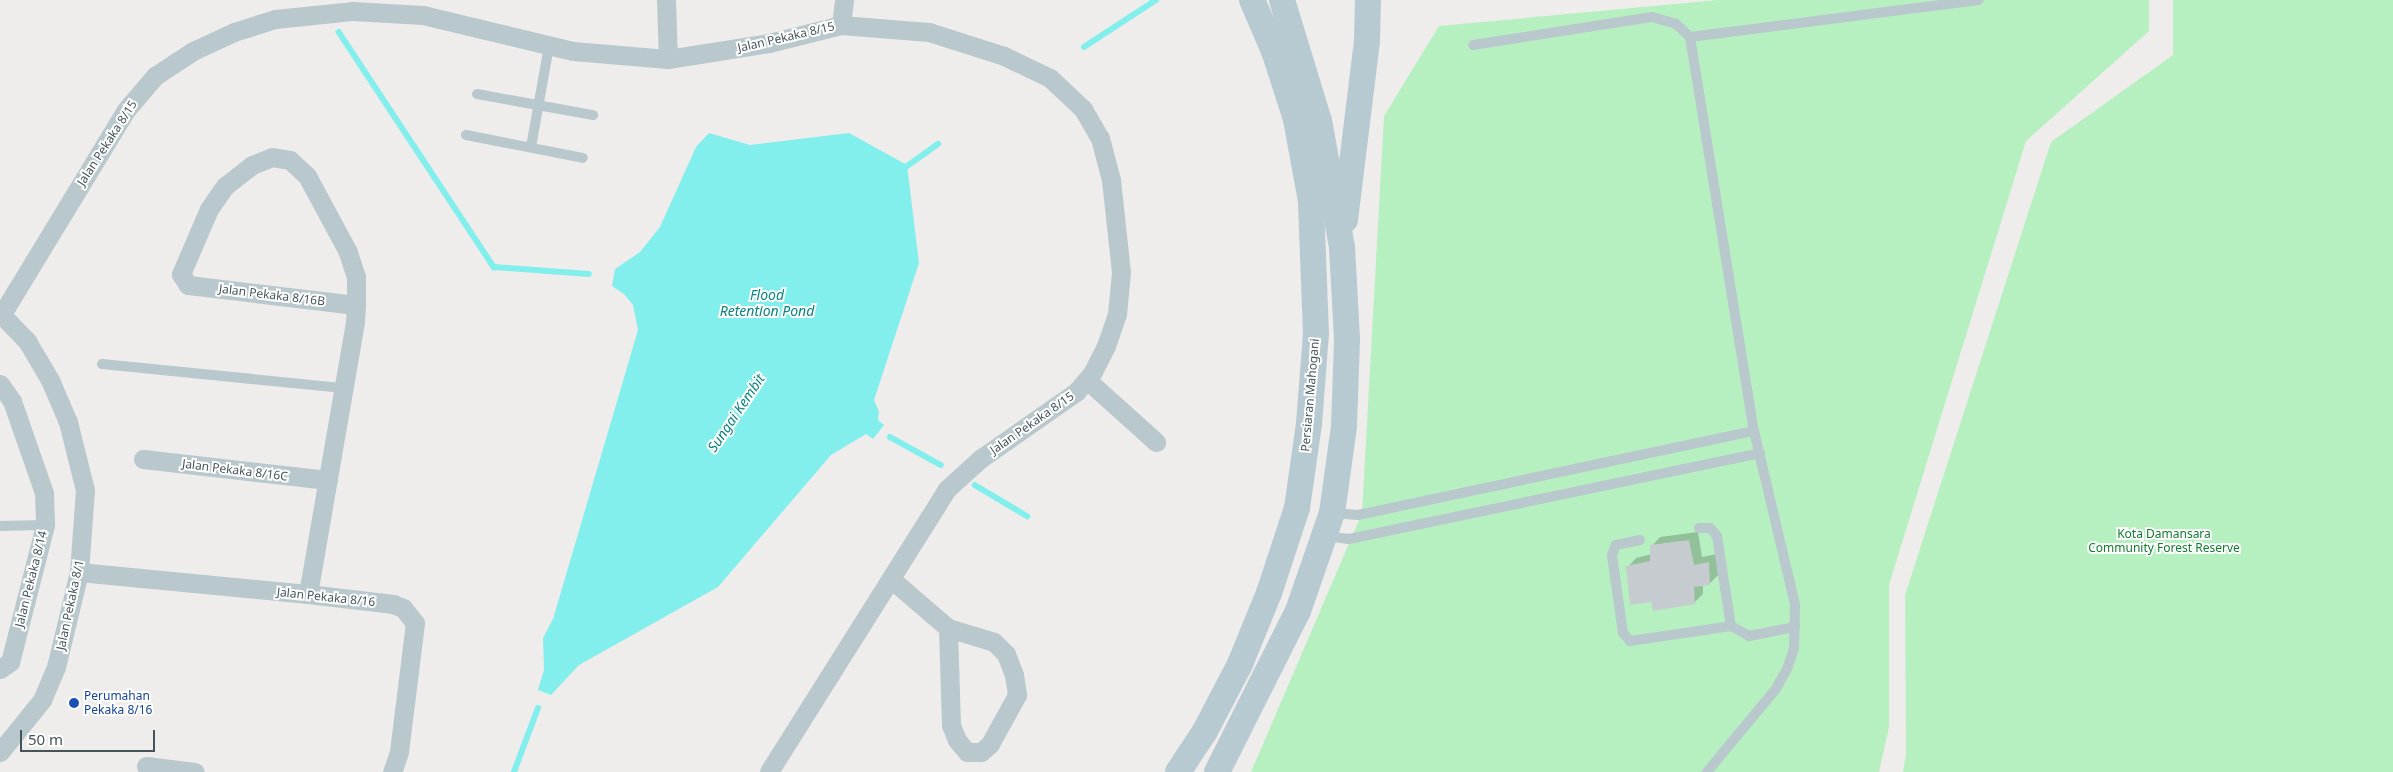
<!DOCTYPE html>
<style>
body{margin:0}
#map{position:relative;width:2393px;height:772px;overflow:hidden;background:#efecec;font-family:"Noto Sans",sans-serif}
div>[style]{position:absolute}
.green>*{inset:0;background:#b7f0c0}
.water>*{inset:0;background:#82efec}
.shadow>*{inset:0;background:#0003}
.stream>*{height:5.5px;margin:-2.75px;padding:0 2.75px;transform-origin:2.75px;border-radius:2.75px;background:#82efec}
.building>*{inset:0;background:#c5cbcf}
.service>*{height:10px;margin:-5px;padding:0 5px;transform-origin:5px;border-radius:5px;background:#b9c8cc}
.minor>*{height:19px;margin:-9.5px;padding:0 9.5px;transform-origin:9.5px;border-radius:9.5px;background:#b9c8cc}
.secondary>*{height:26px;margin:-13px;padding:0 13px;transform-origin:13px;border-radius:13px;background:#b8cad1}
.dots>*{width:14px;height:14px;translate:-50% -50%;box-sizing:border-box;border:2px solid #fff;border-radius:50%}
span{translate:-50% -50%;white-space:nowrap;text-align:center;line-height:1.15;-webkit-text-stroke:4px #fff;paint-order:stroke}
.street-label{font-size:12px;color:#44545a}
.park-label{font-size:12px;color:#127d2f}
.transit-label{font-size:12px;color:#164399}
.left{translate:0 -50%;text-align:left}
.water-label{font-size:14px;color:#098482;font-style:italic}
.scale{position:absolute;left:20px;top:730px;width:135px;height:22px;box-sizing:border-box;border:2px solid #44545a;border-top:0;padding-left:6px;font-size:15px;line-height:18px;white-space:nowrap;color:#44545a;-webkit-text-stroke:4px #fff;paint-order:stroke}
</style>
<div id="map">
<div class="green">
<div style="clip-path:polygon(1718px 0,2149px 0,2149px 31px,2026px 141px,1889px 585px,1889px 727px,1879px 772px,1251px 772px,1362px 513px,1384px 116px,1439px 26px)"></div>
<div style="clip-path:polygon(2173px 0,2393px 0,2393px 772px,1903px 772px,1906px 754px,1905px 595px,2051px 142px,2173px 55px)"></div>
</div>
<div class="water">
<div style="clip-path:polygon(709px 133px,750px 145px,849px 133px,907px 165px,919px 263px,874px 400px,879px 412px,878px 420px,884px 425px,873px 439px,866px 434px,831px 455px,718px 587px,579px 665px,551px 695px,538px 690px,544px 670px,543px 638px,553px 619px,638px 330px,633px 305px,624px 294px,612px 286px,615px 269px,640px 252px,660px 227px,696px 147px)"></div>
</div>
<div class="shadow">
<div style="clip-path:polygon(1698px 532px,1702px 557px,1717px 554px,1718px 575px,1709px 584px,1703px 584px,1703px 594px,1694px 603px,1652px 601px,1628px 567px,1636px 558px,1652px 554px,1652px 546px,1660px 537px)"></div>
</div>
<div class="stream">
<div style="left:339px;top:32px;width:282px;rotate:56.6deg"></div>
<div style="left:494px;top:267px;width:95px;rotate:4.2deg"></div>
<div style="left:1084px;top:47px;width:86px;rotate:-33.1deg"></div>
<div style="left:903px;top:169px;width:43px;rotate:-35.5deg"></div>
<div style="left:890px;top:437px;width:58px;rotate:28.8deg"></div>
<div style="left:975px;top:485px;width:61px;rotate:30.8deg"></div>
<div style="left:514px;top:772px;width:68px;rotate:-69.4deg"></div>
</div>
<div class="building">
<div style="clip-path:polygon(1689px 540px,1694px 565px,1709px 562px,1710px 585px,1694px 587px,1695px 604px,1653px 611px,1651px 602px,1630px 605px,1626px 566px,1650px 561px,1650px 545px)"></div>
</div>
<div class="service">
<div style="left:1690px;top:37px;width:291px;rotate:-7.3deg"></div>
<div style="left:1473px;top:45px;width:181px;rotate:-8.9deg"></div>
<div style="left:1652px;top:17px;width:25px;rotate:16deg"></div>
<div style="left:1676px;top:24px;width:19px;rotate:43deg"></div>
<div style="left:1690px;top:37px;width:399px;rotate:80.8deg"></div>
<div style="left:1754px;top:431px;width:179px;rotate:76.7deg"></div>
<div style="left:1795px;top:605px;width:43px;rotate:91.3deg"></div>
<div style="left:1794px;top:648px;width:20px;rotate:108deg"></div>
<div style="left:1788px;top:667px;width:26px;rotate:119deg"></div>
<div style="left:1775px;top:690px;width:107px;rotate:129.7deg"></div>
<div style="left:477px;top:94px;width:118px;rotate:10.3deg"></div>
<div style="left:466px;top:135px;width:119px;rotate:11.1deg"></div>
<div style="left:531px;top:147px;width:103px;rotate:-79.9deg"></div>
<div style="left:102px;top:364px;width:243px;rotate:5.7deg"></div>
<div style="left:1334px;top:513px;width:24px;rotate:5deg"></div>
<div style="left:1358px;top:515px;width:405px;rotate:-12deg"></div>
<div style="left:0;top:526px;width:45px;rotate:-1.3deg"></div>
<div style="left:1699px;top:528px;width:11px"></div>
<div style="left:1710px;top:528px;width:11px;rotate:49deg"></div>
<div style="left:1717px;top:536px;width:91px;rotate:81.2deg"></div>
<div style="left:1325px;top:536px;width:24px;rotate:7deg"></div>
<div style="left:1349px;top:539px;width:420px;rotate:-11.8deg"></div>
<div style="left:1640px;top:540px;width:25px;rotate:168deg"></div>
<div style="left:1616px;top:545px;width:11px;rotate:112deg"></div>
<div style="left:1612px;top:555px;width:79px;rotate:82deg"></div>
<div style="left:1623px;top:633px;width:11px;rotate:49deg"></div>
<div style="left:1630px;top:641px;width:102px;rotate:-8.4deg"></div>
<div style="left:1731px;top:626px;width:21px;rotate:29deg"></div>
<div style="left:1749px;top:636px;width:47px;rotate:-11.1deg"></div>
</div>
<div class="minor">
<div style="left:666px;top:0;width:59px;rotate:88.1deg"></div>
<div style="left:841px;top:25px;width:25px;rotate:-83deg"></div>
<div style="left:0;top:313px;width:39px;rotate:46deg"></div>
<div style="left:27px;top:341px;width:45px;rotate:59.5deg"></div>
<div style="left:50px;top:380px;width:46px;rotate:66.8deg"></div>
<div style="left:68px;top:422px;width:70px;rotate:76deg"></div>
<div style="left:85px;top:490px;width:82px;rotate:94.2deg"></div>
<div style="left:79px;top:572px;width:98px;rotate:103.6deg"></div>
<div style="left:56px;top:667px;width:36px;rotate:113deg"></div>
<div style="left:42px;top:700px;width:67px;rotate:128.9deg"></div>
<div style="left:2px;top:314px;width:239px;rotate:-58.7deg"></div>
<div style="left:126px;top:110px;width:45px;rotate:-49.5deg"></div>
<div style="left:155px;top:76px;width:45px;rotate:-33.3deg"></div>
<div style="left:193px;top:51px;width:45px;rotate:-24.9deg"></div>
<div style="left:234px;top:32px;width:43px;rotate:-17.6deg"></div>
<div style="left:275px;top:19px;width:77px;rotate:-5.9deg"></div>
<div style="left:352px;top:11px;width:71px;rotate:3.2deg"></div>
<div style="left:423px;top:15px;width:154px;rotate:13.5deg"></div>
<div style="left:573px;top:51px;width:95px;rotate:4.8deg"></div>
<div style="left:668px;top:59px;width:102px;rotate:-9deg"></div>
<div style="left:769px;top:43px;width:74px;rotate:-14deg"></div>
<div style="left:841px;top:25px;width:88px;rotate:4.5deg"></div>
<div style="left:929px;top:32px;width:79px;rotate:17.7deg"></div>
<div style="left:1004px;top:56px;width:51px;rotate:25.6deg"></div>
<div style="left:1050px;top:78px;width:45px;rotate:43.2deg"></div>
<div style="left:1083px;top:109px;width:34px;rotate:60deg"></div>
<div style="left:1100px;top:138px;width:43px;rotate:75.3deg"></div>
<div style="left:1111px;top:180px;width:93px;rotate:83.8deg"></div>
<div style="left:1121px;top:272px;width:42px;rotate:95.4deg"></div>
<div style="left:1117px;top:314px;width:34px;rotate:109deg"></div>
<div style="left:1106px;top:346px;width:29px;rotate:117deg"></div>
<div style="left:1093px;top:372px;width:26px;rotate:130deg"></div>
<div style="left:1076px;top:392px;width:117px;rotate:145.1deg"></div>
<div style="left:980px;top:459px;width:45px;rotate:137.7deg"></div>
<div style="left:947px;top:489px;width:334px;rotate:122.2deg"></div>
<div style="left:1087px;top:380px;width:93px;rotate:41.9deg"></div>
<div style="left:0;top:384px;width:21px;rotate:55deg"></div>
<div style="left:12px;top:401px;width:97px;rotate:70.8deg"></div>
<div style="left:44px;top:493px;width:32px;rotate:88deg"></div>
<div style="left:45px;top:525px;width:141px;rotate:104.3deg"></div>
<div style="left:10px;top:662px;width:12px;rotate:145deg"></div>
<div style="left:143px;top:459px;width:186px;rotate:6.5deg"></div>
<div style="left:79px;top:572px;width:230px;rotate:5.5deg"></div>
<div style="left:308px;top:594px;width:86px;rotate:6.7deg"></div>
<div style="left:393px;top:604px;width:11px;rotate:22deg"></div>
<div style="left:403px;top:608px;width:19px;rotate:51deg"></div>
<div style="left:415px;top:623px;width:130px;rotate:97.1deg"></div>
<div style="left:399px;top:752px;width:21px;rotate:109deg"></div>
<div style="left:891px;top:579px;width:75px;rotate:40.7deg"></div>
<div style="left:948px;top:628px;width:48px;rotate:16.9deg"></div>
<div style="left:994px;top:642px;width:17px;rotate:45deg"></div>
<div style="left:1006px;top:654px;width:22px;rotate:69deg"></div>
<div style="left:1014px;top:675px;width:20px;rotate:81deg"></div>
<div style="left:1017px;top:695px;width:56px;rotate:118.9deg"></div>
<div style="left:990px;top:744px;width:12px;rotate:138deg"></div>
<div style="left:981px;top:752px;width:14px;rotate:180deg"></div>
<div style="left:967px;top:752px;width:16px;rotate:-130deg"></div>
<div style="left:957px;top:740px;width:16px;rotate:-112deg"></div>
<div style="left:951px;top:725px;width:97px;rotate:-91.8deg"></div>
<div style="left:308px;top:594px;width:276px;rotate:-80.2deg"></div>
<div style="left:355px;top:322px;width:17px;rotate:-87deg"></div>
<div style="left:356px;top:305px;width:28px;rotate:-90deg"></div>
<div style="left:356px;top:277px;width:26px;rotate:-108deg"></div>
<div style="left:348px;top:252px;width:86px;rotate:-118.3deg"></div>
<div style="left:307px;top:176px;width:23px;rotate:-137deg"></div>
<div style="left:290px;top:160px;width:18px;rotate:-171deg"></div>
<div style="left:272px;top:157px;width:22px;rotate:158deg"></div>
<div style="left:252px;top:165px;width:34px;rotate:142deg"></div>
<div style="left:225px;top:186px;width:28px;rotate:125deg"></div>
<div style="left:209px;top:209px;width:71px;rotate:113.3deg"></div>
<div style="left:181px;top:274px;width:13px;rotate:58deg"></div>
<div style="left:188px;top:285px;width:169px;rotate:6.8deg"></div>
<div style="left:146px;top:766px;width:49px;rotate:7deg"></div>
</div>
<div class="secondary">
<div style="left:1345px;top:220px;width:181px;rotate:-83deg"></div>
<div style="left:1367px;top:40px;width:40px;rotate:-88.6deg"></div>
<div style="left:1178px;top:772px;width:49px;rotate:-56.6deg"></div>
<div style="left:1205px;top:731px;width:76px;rotate:-62.4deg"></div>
<div style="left:1240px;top:664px;width:77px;rotate:-67.8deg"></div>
<div style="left:1269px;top:593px;width:89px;rotate:-71.8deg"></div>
<div style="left:1297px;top:508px;width:85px;rotate:-81.9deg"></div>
<div style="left:1309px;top:424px;width:90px;rotate:-85.6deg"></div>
<div style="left:1316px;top:334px;width:133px;rotate:-92.2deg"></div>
<div style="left:1311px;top:201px;width:83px;rotate:-100.4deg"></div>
<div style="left:1296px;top:119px;width:71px;rotate:-107.9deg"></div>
<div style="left:1274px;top:51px;width:56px;rotate:-113.3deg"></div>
<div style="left:1217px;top:772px;width:180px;rotate:-63.3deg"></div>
<div style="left:1298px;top:611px;width:104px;rotate:-70.9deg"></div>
<div style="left:1332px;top:513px;width:88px;rotate:-82.1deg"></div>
<div style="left:1344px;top:426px;width:87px;rotate:-88deg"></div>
<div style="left:1347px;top:339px;width:92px;rotate:-93.1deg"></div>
<div style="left:1342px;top:247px;width:128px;rotate:-100.3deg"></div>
<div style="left:1319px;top:121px;width:127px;rotate:-107deg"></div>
</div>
<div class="dots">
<div style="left:74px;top:703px;background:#1a4fb4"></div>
</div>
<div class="street-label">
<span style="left:786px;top:37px;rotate:-13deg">Jalan Pekaka 8/15</span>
<span style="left:107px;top:143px;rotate:-57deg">Jalan Pekaka 8/15</span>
<span style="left:272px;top:295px;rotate:7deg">Jalan Pekaka 8/16B</span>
<span style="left:1310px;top:395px;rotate:-85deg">Persiaran Mahogani</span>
<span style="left:1032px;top:423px;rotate:-35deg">Jalan Pekaka 8/15</span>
<span style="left:235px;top:470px;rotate:7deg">Jalan Pekaka 8/16C</span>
<span style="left:31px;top:579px;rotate:-76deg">Jalan Pekaka 8/14</span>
<span style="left:326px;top:597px;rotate:6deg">Jalan Pekaka 8/16</span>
<span style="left:70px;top:605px;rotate:-78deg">Jalan Pekaka 8/1</span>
</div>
<div class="park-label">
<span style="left:2164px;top:541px">Kota Damansara<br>Community Forest Reserve</span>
</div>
<div class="transit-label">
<span class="left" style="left:84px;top:703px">Perumahan<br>Pekaka 8/16</span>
</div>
<div class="water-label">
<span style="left:767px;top:303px">Flood<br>Retention Pond</span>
<span style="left:736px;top:413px;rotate:-56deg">Sungai Kembit</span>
</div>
<div class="scale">50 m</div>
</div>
